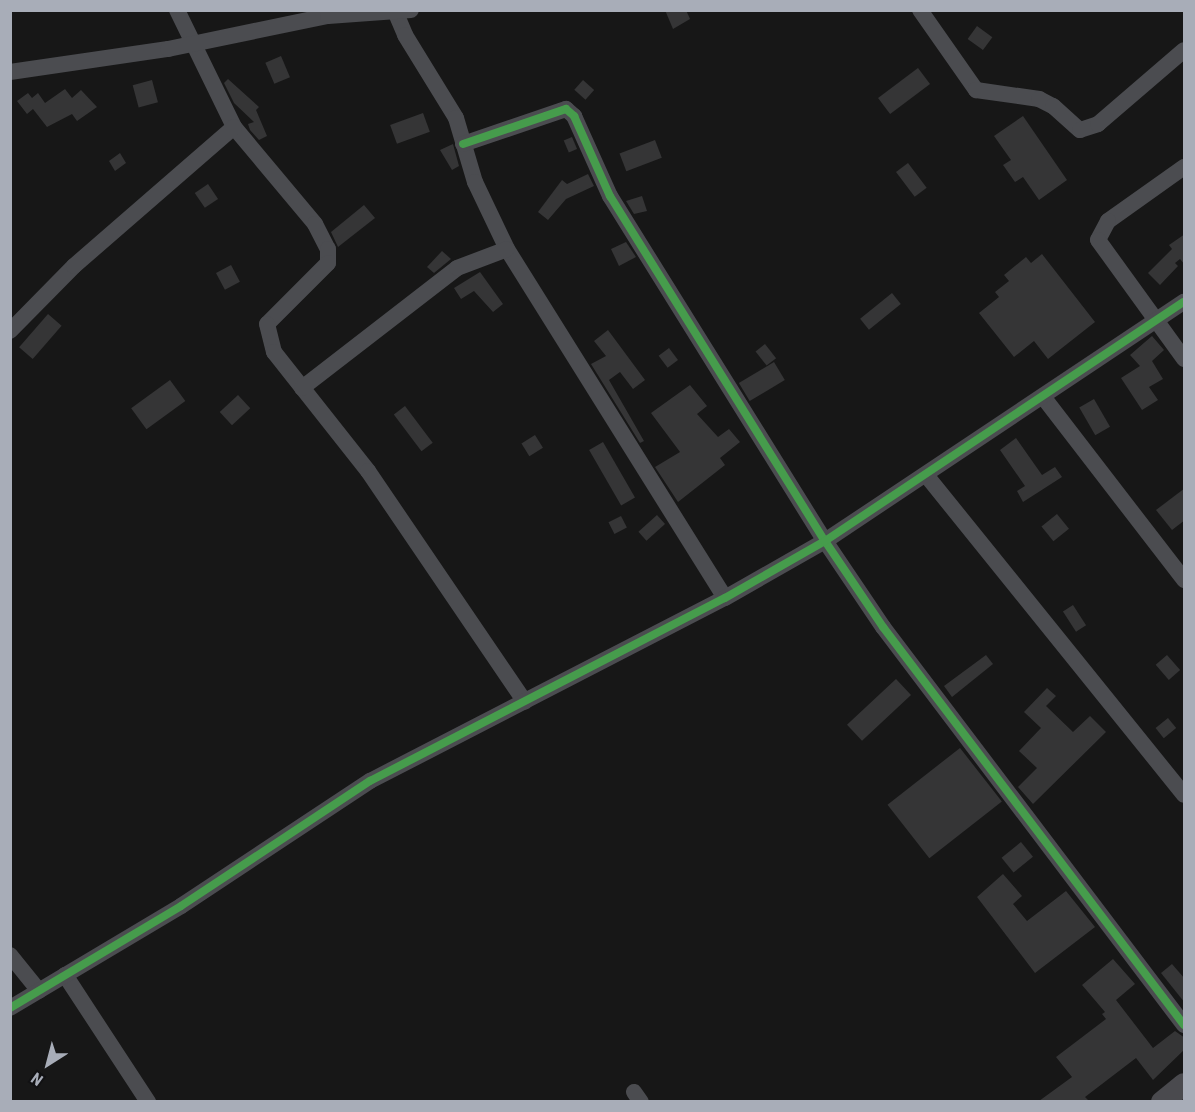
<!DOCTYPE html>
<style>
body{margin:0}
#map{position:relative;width:1195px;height:1112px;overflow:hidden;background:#171717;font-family:"Roboto Condensed",sans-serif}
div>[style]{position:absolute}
.building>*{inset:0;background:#353536;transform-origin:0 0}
.street>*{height:16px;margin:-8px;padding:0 8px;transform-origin:8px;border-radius:8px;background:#4b4c50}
.secondary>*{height:22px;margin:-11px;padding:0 11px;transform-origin:11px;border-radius:11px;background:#4a4a4e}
.cycleway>*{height:8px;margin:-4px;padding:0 4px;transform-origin:4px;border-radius:4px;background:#469c4c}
span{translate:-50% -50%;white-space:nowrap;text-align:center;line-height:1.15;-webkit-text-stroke:6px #111113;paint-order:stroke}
.frame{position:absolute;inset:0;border:12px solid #a8adb8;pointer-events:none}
.north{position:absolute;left:18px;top:1034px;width:60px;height:60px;-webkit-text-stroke:4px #111113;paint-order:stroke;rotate:216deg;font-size:16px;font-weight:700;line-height:24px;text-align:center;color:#a8adb8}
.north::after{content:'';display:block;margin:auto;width:21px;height:27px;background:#a8adb8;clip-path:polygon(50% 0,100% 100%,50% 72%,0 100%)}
</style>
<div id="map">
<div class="building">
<div style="clip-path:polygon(665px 10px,686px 10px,690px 19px,673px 29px)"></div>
<div style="left:977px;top:26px;width:19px;height:16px;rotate:36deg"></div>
<div style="left:281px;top:56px;width:23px;height:17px;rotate:67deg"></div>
<div style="left:918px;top:68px;width:20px;height:50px;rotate:53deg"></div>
<div style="clip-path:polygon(228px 79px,259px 107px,256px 110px,267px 136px,259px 140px,250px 130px,248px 124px,254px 122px,234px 103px,224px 83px)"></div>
<div style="left:152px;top:80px;width:23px;height:20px;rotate:75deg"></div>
<div style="left:583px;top:80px;width:15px;height:13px;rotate:42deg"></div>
<div style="clip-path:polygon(65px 89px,72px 98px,81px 90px,97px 107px,77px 121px,72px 114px,47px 127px,33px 109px,27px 114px,17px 101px,28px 93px,32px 98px,38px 93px,45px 103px)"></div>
<div style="left:423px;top:113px;width:20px;height:35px;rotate:70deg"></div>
<div style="clip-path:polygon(1023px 116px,1067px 180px,1039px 200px,1023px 177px,1015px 182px,1003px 165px,1011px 160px,994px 136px)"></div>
<div style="left:572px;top:137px;width:13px;height:9px;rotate:67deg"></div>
<div style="left:655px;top:140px;width:19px;height:38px;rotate:69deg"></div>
<div style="clip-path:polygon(453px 144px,459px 166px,452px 170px,440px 150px)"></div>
<div style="clip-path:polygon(120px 153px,126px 163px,115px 171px,109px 161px)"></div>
<div style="left:908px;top:163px;width:31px;height:15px;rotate:53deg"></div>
<div style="clip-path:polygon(588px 174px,594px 186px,566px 199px,548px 220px,538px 212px,562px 180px,567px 184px)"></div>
<div style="left:208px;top:184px;width:18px;height:16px;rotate:56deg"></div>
<div style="clip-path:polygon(642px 196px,647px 211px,634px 214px,626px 201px)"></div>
<div style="clip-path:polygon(364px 205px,375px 218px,338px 247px,331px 232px)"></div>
<div style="clip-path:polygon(1185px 234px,1185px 265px,1180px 259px,1175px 263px,1178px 266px,1160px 285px,1148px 273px,1172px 249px,1169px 245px)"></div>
<div style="clip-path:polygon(626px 242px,636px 257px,619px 266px,611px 249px)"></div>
<div style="clip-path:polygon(442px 251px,451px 259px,434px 273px,427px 267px)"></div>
<div style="clip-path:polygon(1042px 254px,1095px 322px,1048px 359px,1034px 341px,1014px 357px,979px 313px,999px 297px,995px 292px,1009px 281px,1004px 275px,1026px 257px,1031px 263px)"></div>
<div style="left:231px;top:265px;width:19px;height:17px;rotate:62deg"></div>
<div style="clip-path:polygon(480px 272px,503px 304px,493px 312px,474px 291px,461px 299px,454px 288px)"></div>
<div style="left:892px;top:293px;width:14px;height:41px;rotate:51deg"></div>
<div style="left:48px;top:314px;width:18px;height:44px;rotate:41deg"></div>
<div style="clip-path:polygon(608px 330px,645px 380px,633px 389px,620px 372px,609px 380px,644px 441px,640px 443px,591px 364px,606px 356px,594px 341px)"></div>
<div style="clip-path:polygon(1152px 336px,1164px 350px,1152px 361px,1163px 379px,1149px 387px,1158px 400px,1142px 410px,1121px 378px,1140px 366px,1130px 355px)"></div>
<div style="left:765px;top:344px;width:18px;height:12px;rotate:52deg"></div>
<div style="left:669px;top:348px;width:15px;height:13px;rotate:53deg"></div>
<div style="left:774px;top:362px;width:21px;height:41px;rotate:59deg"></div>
<div style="left:170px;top:380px;width:26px;height:48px;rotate:54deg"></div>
<div style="clip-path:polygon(690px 385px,707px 406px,697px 414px,718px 437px,729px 429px,740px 442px,720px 458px,725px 465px,678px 502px,655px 467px,680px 452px,651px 413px)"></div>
<div style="left:238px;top:395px;width:18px;height:25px;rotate:47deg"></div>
<div style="left:1094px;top:399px;width:32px;height:17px;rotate:60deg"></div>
<div style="left:405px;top:406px;width:46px;height:14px;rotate:53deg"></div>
<div style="left:535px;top:435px;width:15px;height:16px;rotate:58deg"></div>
<div style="clip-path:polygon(1016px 438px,1042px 475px,1055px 467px,1062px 477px,1023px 502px,1017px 491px,1025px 486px,1000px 450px)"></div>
<div style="left:603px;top:442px;width:64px;height:16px;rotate:60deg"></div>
<div style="clip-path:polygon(1185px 488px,1185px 520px,1172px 530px,1156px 510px)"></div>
<div style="left:1057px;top:514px;width:19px;height:20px;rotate:51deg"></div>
<div style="left:657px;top:515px;width:12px;height:25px;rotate:48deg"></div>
<div style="left:621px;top:516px;width:13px;height:14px;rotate:63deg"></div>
<div style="left:1073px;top:605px;width:24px;height:12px;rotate:57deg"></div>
<div style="clip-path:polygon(986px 655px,993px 664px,952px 697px,944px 686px)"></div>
<div style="left:1167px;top:655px;width:20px;height:15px;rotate:49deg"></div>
<div style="left:896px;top:679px;width:22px;height:67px;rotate:47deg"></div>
<div style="clip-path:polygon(1047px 688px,1056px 696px,1046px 706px,1073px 732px,1090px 716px,1106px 732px,1033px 804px,1018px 787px,1037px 768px,1019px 751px,1041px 728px,1024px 712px)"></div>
<div style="left:1168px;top:718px;width:13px;height:16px;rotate:51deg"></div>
<div style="left:960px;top:748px;width:68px;height:92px;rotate:52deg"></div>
<div style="left:1021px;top:842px;width:19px;height:25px;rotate:51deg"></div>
<div style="clip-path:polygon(1003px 874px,1022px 896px,1013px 904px,1027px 921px,1066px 891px,1095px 927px,1035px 973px,977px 897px)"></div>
<div style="clip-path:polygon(1113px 959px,1135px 984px,1116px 1000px,1153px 1048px,1175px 1031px,1185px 1038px,1185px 1049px,1153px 1080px,1136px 1058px,1085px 1097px,1089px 1101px,1039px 1101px,1072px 1077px,1056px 1057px,1106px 1019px,1102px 1014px,1105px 1012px,1082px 985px)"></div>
<div style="clip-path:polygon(1172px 964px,1185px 979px,1185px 1003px,1161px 973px)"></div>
</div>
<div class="street">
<div style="left:177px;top:10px;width:130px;rotate:64deg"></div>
<div style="left:234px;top:127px;width:126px;rotate:50.1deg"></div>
<div style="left:315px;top:224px;width:28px;rotate:63deg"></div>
<div style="left:328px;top:249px;width:14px;rotate:90deg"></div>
<div style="left:328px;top:263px;width:86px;rotate:135deg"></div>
<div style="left:267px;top:324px;width:29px;rotate:76deg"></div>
<div style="left:274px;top:352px;width:152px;rotate:51.7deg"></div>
<div style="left:368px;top:471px;width:279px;rotate:55.8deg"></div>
<div style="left:920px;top:10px;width:98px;rotate:55deg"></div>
<div style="left:976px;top:90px;width:64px;rotate:8.1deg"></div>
<div style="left:1039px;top:99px;width:16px;rotate:27deg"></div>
<div style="left:1053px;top:106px;width:36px;rotate:42deg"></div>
<div style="left:1080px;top:130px;width:19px;rotate:-18deg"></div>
<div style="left:1098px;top:124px;width:113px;rotate:-40.7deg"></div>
<div style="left:395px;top:11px;width:26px;rotate:67deg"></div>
<div style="left:405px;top:35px;width:97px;rotate:58.4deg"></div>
<div style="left:456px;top:118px;width:67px;rotate:73.5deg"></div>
<div style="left:475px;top:182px;width:74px;rotate:64.5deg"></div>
<div style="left:507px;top:249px;width:411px;rotate:58deg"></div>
<div style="left:10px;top:72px;width:160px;rotate:-8.3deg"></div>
<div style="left:168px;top:49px;width:163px;rotate:-11.7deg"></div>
<div style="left:328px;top:16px;width:83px;rotate:-4.1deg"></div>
<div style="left:463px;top:144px;width:109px;rotate:-18.8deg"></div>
<div style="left:566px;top:109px;width:11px;rotate:41deg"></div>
<div style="left:574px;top:116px;width:88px;rotate:65.8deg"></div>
<div style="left:610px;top:196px;width:407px;rotate:58.1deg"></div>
<div style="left:825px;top:541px;width:104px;rotate:56deg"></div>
<div style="left:883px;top:627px;width:499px;rotate:52.9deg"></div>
<div style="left:1184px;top:167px;width:93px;rotate:144.6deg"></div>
<div style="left:1108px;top:221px;width:21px;rotate:118deg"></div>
<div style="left:1098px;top:240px;width:147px;rotate:54.1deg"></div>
<div style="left:10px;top:331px;width:91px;rotate:-45.4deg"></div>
<div style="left:74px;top:266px;width:212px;rotate:-41deg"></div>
<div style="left:302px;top:388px;width:196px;rotate:-37.7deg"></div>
<div style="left:457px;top:268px;width:53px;rotate:-20.8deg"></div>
<div style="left:1044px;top:398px;width:230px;rotate:52.4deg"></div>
<div style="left:926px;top:475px;width:411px;rotate:51.1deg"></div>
<div style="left:10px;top:955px;width:46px;rotate:51.1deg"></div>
<div style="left:65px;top:975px;width:152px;rotate:56.8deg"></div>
<div style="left:10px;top:1008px;width:199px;rotate:-30.8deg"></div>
<div style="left:181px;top:906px;width:227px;rotate:-33.5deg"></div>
<div style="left:370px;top:781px;width:399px;rotate:-27.3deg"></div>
<div style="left:725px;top:598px;width:115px;rotate:-29.7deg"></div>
<div style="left:825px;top:541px;width:431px;rotate:-33.7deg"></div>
<div style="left:634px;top:1092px;width:12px;rotate:55deg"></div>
</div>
<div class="secondary">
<div style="left:1162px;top:1102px;width:28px;rotate:-39deg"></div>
</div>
<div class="cycleway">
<div style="left:463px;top:144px;width:109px;rotate:-18.8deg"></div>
<div style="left:566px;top:109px;width:11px;rotate:41deg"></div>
<div style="left:574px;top:116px;width:88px;rotate:65.8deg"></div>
<div style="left:610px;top:196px;width:407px;rotate:58.1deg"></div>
<div style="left:825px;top:541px;width:104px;rotate:56deg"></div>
<div style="left:883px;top:627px;width:499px;rotate:52.9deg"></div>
<div style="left:10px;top:1008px;width:199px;rotate:-30.8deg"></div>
<div style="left:181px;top:906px;width:227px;rotate:-33.5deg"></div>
<div style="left:370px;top:781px;width:399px;rotate:-27.3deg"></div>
<div style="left:725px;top:598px;width:115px;rotate:-29.7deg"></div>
<div style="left:825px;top:541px;width:431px;rotate:-33.7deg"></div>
</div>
<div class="frame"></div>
<div class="north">N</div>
</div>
